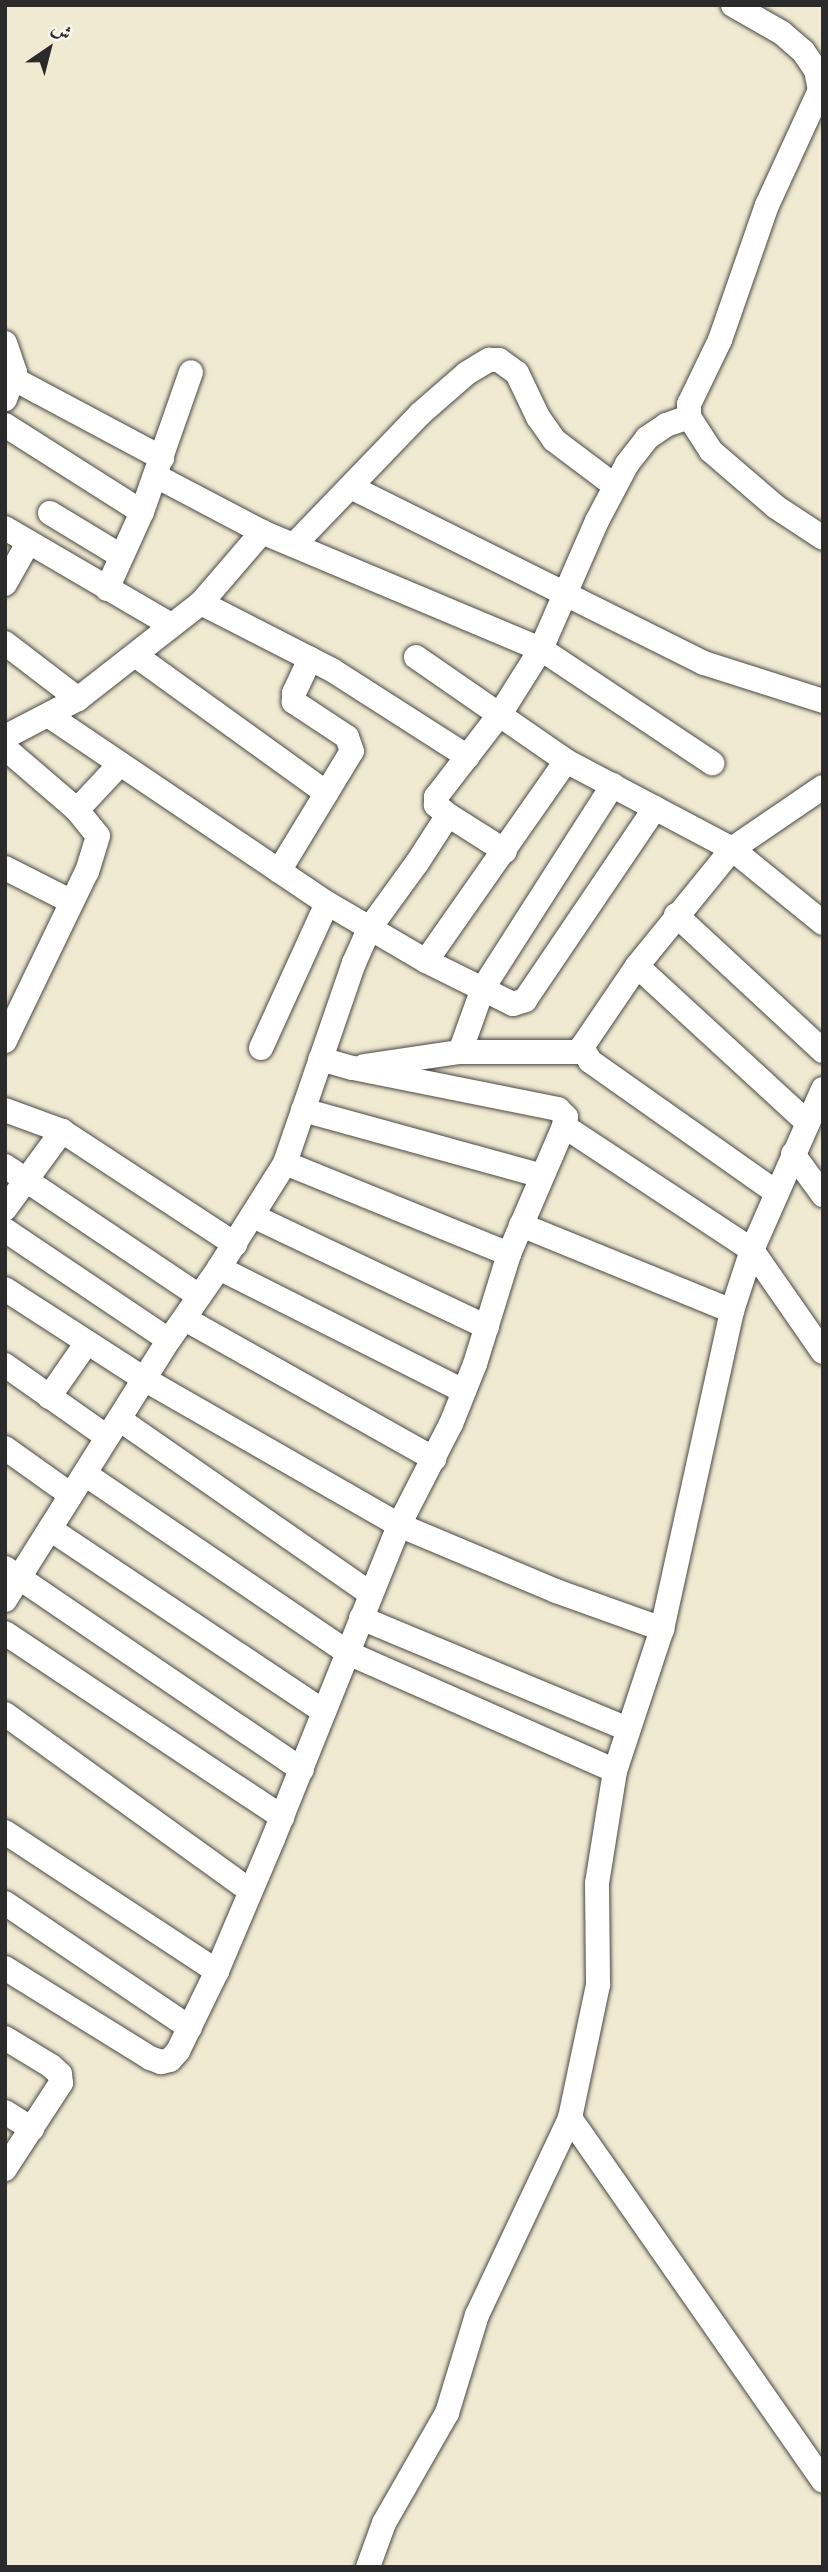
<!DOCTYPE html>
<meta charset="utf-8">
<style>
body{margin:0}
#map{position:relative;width:828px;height:2572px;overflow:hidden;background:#f1ead2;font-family:"IM FELL English",Amiri,serif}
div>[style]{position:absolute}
.roads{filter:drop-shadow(0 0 2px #494844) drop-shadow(0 0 2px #494844)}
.minor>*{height:24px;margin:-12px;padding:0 12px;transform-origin:12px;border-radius:12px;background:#fff}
span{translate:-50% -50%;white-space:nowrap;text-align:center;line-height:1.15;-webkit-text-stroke:6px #fbf7ec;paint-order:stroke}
.frame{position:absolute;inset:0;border:7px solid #2b2b2b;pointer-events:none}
.north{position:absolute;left:14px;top:14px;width:70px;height:70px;-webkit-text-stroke:5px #fbf7ec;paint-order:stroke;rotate:35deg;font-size:19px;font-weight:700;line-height:28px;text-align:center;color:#2b2b2b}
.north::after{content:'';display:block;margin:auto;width:24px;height:32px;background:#2b2b2b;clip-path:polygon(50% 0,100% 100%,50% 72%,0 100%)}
</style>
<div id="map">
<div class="roads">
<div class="minor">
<div style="left:733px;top:5px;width:56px;rotate:29.7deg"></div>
<div style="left:782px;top:33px;width:28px;rotate:41deg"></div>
<div style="left:803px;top:51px;width:23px;rotate:56deg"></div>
<div style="left:816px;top:70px;width:20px;rotate:79deg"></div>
<div style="left:820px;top:90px;width:127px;rotate:114.7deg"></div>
<div style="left:767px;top:205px;width:143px;rotate:109.2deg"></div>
<div style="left:720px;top:340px;width:71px;rotate:115.8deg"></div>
<div style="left:689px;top:404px;width:13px;rotate:90deg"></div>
<div style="left:689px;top:417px;width:40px;rotate:57.1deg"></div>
<div style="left:711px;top:451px;width:86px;rotate:40.7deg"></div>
<div style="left:776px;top:507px;width:56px;rotate:33.4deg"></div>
<div style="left:5px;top:343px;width:31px;rotate:71deg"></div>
<div style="left:15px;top:372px;width:29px;rotate:110deg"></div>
<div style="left:14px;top:379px;width:168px;rotate:28.1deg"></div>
<div style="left:5px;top:425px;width:162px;rotate:32.4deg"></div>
<div style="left:156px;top:476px;width:120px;rotate:27.8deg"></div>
<div style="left:262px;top:532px;width:303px;rotate:22.8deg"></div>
<div style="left:541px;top:649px;width:206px;rotate:33.7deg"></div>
<div style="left:351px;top:487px;width:394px;rotate:26.5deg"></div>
<div style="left:704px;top:663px;width:125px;rotate:17.7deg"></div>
<div style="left:50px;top:513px;width:83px;rotate:31.2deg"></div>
<div style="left:5px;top:528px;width:192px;rotate:30.3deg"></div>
<div style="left:294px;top:545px;width:182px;rotate:-46.1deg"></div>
<div style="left:420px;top:414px;width:62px;rotate:-41.1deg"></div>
<div style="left:467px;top:373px;width:26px;rotate:-31deg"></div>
<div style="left:489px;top:360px;width:10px"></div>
<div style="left:499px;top:360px;width:22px;rotate:36deg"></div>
<div style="left:517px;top:373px;width:49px;rotate:64.5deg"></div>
<div style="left:538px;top:417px;width:28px;rotate:55deg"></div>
<div style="left:554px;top:440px;width:76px;rotate:37deg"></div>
<div style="left:5px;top:584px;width:47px;rotate:-60.7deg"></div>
<div style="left:107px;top:589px;width:85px;rotate:-65.6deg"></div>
<div style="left:142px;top:512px;width:148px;rotate:-70.7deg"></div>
<div style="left:201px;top:603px;width:147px;rotate:27.1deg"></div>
<div style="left:332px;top:670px;width:161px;rotate:32.6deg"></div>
<div style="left:5px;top:643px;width:92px;rotate:37.5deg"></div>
<div style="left:135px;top:655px;width:236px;rotate:35.8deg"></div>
<div style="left:416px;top:657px;width:183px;rotate:34.7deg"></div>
<div style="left:566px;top:761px;width:188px;rotate:27.9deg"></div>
<div style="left:732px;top:849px;width:117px;rotate:39.1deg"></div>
<div style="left:48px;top:715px;width:336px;rotate:34deg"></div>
<div style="left:327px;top:903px;width:115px;rotate:30.4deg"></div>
<div style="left:426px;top:961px;width:97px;rotate:26.3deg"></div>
<div style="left:513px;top:1004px;width:13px;rotate:-18deg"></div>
<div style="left:525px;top:1000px;width:232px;rotate:-55.9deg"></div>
<div style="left:5px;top:737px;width:82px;rotate:-27.5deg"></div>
<div style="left:78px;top:699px;width:156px;rotate:-38deg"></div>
<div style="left:201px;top:603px;width:94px;rotate:-49.3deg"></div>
<div style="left:5px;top:748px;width:95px;rotate:40.7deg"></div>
<div style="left:77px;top:810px;width:33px;rotate:51deg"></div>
<div style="left:98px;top:836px;width:37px;rotate:107deg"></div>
<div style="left:87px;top:871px;width:189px;rotate:115.8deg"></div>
<div style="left:77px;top:810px;width:63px;rotate:-46.9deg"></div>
<div style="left:505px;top:851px;width:67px;rotate:-147.7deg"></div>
<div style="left:448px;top:815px;width:16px;rotate:-140deg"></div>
<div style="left:436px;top:805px;width:8px;rotate:-90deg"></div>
<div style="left:436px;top:797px;width:105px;rotate:-52.4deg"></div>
<div style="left:500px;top:714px;width:77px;rotate:-57.8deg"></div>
<div style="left:541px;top:649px;width:140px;rotate:-66.4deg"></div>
<div style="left:597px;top:521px;width:64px;rotate:-62.2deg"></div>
<div style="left:627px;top:464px;width:33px;rotate:-52deg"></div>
<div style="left:647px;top:438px;width:23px;rotate:-34deg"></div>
<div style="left:666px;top:425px;width:24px;rotate:-19deg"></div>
<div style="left:5px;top:868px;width:73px;rotate:26.9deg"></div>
<div style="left:279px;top:871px;width:140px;rotate:-58.7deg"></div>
<div style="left:352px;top:751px;width:15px;rotate:-110deg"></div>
<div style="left:347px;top:737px;width:64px;rotate:-146.6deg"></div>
<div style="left:294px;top:702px;width:9px;rotate:-90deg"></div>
<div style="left:294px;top:693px;width:38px;rotate:-65deg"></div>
<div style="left:676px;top:915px;width:200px;rotate:42.8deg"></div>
<div style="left:426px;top:961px;width:244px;rotate:-55deg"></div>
<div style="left:637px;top:966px;width:232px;rotate:42.6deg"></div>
<div style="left:261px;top:1048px;width:159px;rotate:-65.5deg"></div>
<div style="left:460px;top:1052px;width:68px;rotate:-70.2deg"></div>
<div style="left:483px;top:988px;width:241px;rotate:-57.4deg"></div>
<div style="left:364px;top:1066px;width:97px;rotate:-8.3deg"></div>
<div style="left:460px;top:1052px;width:123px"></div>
<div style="left:823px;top:1089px;width:176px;rotate:113.8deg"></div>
<div style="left:752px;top:1250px;width:64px;rotate:108.2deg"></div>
<div style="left:732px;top:1311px;width:326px;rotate:102.4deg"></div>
<div style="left:662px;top:1629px;width:150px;rotate:108.3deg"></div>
<div style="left:615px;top:1771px;width:114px;rotate:99.1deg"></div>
<div style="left:597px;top:1884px;width:101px;rotate:89.4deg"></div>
<div style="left:598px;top:1985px;width:136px;rotate:101.9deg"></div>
<div style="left:570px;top:2118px;width:442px;rotate:55.1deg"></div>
<div style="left:5px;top:1110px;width:61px;rotate:20.2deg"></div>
<div style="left:62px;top:1131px;width:207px;rotate:33.2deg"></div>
<div style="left:303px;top:1110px;width:248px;rotate:15.4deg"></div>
<div style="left:564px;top:1126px;width:225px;rotate:33.4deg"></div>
<div style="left:752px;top:1250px;width:124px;rotate:55.2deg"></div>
<div style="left:793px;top:1154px;width:51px;rotate:53.8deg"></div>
<div style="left:285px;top:1163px;width:242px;rotate:22.1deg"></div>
<div style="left:5px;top:1166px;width:234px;rotate:33.8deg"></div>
<div style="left:777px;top:1193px;width:229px;rotate:-144.8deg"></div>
<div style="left:590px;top:1061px;width:16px;rotate:-120deg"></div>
<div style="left:582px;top:1047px;width:98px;rotate:-55.8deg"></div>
<div style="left:637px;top:966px;width:151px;rotate:-50.9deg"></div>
<div style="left:732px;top:849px;width:110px;rotate:-34.3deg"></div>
<div style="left:5px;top:1209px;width:97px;rotate:-53.8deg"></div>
<div style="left:253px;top:1216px;width:259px;rotate:25.4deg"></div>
<div style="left:521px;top:1225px;width:228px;rotate:22.2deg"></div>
<div style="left:5px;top:1230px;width:197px;rotate:33.9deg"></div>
<div style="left:219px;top:1268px;width:274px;rotate:26.7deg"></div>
<div style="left:5px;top:1289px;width:166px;rotate:32.9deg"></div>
<div style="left:144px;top:1379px;width:294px;rotate:29.8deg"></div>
<div style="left:399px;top:1525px;width:170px;rotate:22.8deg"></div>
<div style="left:556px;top:1591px;width:113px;rotate:19.7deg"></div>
<div style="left:185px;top:1319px;width:286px;rotate:29.3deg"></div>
<div style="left:5px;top:1365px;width:125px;rotate:35.2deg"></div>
<div style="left:49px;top:1397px;width:65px;rotate:-55.1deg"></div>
<div style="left:119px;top:1419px;width:307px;rotate:34.8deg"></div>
<div style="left:5px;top:1448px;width:81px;rotate:35.5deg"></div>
<div style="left:85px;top:1474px;width:318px;rotate:34.2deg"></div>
<div style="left:348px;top:1653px;width:292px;rotate:23.8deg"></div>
<div style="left:50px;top:1529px;width:329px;rotate:33.7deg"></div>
<div style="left:5px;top:1568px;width:359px;rotate:34.2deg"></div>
<div style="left:5px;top:1600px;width:307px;rotate:-57.8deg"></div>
<div style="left:169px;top:1340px;width:88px;rotate:-55.2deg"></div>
<div style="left:219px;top:1268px;width:124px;rotate:-57.8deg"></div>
<div style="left:285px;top:1163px;width:212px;rotate:-71deg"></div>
<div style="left:354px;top:963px;width:37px;rotate:-66deg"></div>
<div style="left:369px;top:929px;width:82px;rotate:-54deg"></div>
<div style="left:417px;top:863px;width:57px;rotate:-57.1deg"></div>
<div style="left:361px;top:1618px;width:289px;rotate:22.6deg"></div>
<div style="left:5px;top:1633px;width:333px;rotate:33.6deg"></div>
<div style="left:5px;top:1714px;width:301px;rotate:35.8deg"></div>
<div style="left:5px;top:1832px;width:254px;rotate:33.3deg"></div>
<div style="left:5px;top:1903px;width:223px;rotate:34deg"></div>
<div style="left:5px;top:1968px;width:171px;rotate:31.8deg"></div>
<div style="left:150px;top:2058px;width:12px;rotate:20deg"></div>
<div style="left:161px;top:2062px;width:9px;rotate:-13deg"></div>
<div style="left:170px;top:2060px;width:12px;rotate:-48deg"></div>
<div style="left:178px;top:2051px;width:89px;rotate:-64deg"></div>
<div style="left:217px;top:1971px;width:143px;rotate:-67deg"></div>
<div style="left:273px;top:1839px;width:338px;rotate:-68.1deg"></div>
<div style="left:399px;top:1525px;width:114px;rotate:-62.8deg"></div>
<div style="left:451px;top:1424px;width:65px;rotate:-68.2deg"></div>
<div style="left:475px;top:1364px;width:115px;rotate:-72.8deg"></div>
<div style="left:509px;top:1254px;width:139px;rotate:-66.7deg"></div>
<div style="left:564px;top:1126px;width:9px;rotate:-77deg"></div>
<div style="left:566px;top:1117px;width:11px;rotate:-135deg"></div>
<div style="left:558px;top:1109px;width:210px;rotate:-168.7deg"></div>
<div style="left:352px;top:1068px;width:33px;rotate:-164deg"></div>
<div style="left:5px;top:2038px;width:54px;rotate:31.3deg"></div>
<div style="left:51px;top:2066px;width:12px;rotate:42deg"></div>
<div style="left:60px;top:2074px;width:9px;rotate:84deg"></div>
<div style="left:61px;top:2083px;width:103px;rotate:123.1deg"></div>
<div style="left:5px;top:2112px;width:32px;rotate:32deg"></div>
<div style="left:368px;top:2567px;width:47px;rotate:-70deg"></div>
<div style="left:384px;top:2523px;width:127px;rotate:-60.2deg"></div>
<div style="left:447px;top:2413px;width:102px;rotate:-73deg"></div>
<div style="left:477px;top:2315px;width:218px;rotate:-64.7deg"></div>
</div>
</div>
<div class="frame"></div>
<div class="north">ش</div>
</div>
